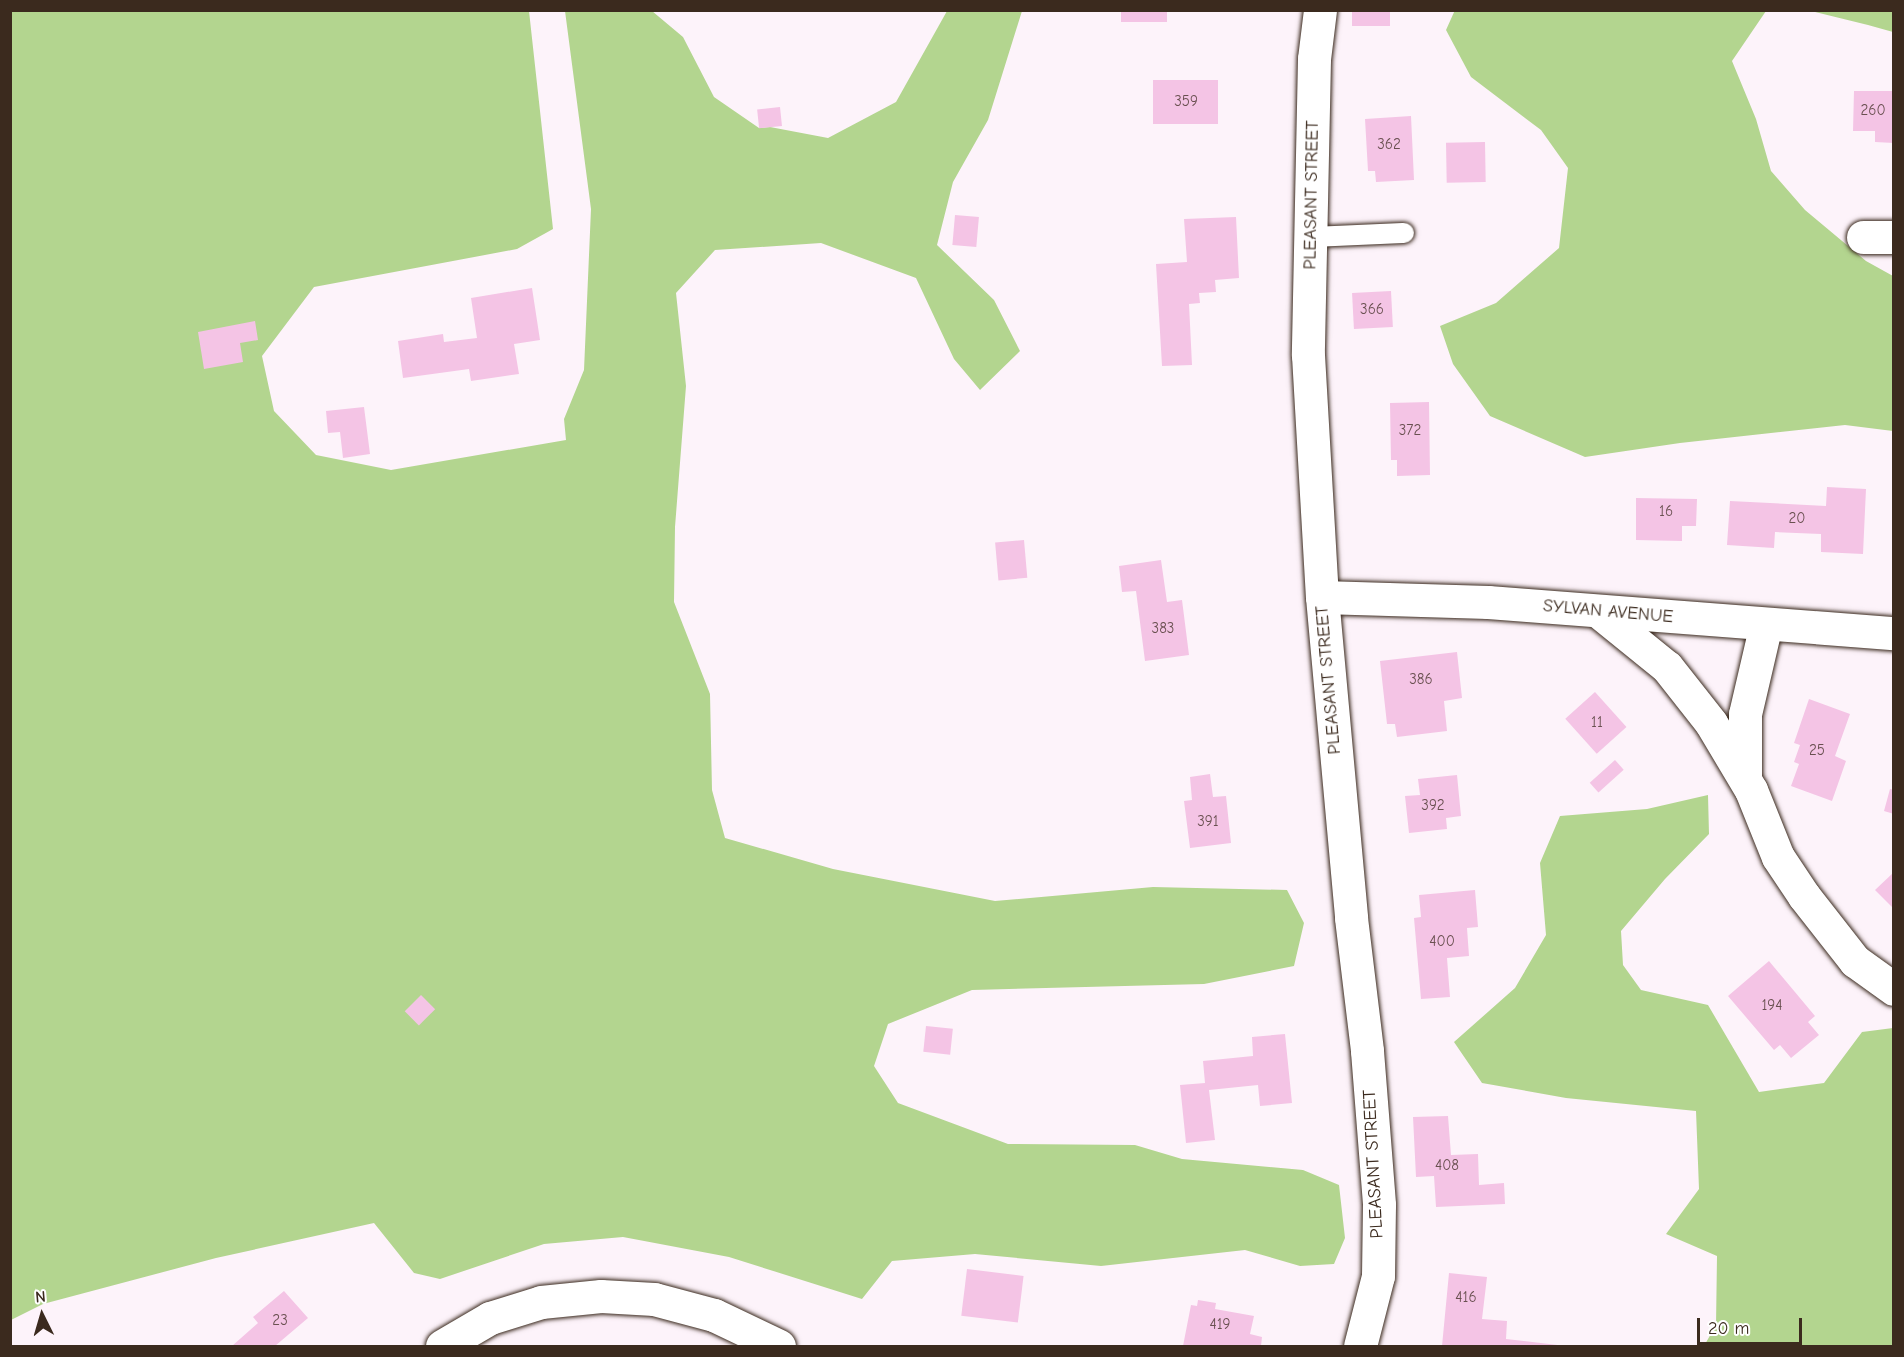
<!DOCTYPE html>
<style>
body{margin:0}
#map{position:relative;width:1904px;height:1357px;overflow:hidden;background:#fdf3fa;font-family:"Comic Neue",sans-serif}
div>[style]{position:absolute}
.green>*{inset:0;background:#b3d58f}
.building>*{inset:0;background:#f4c4e5;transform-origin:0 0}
.roads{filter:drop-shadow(0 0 2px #3b2a1e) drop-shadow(0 0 2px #3b2a1e)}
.service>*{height:20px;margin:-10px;padding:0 10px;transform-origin:10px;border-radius:10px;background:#fff}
.minor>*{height:33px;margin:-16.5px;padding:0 16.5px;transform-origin:16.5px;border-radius:16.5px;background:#fff}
.tertiary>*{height:33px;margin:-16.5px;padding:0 16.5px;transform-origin:16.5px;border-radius:16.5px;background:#fff}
span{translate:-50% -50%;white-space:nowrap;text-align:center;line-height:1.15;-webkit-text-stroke:4.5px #fff;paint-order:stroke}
.number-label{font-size:15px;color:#695050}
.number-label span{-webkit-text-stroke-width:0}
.street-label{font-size:18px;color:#3b2a1e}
.frame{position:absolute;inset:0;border:12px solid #3b2a1e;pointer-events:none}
.north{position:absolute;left:12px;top:1285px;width:60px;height:60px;-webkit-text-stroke:4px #fff;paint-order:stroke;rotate:355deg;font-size:16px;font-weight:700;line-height:24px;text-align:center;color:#3b2a1e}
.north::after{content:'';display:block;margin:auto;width:21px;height:27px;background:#3b2a1e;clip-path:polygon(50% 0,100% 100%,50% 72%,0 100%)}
.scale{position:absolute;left:1697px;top:1318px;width:105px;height:27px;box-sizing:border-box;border:3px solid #3b2a1e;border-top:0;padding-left:8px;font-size:18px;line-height:21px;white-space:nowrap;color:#3b2a1e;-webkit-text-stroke:4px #fff;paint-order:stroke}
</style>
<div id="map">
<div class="green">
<div style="clip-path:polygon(1455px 10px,1766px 11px,1732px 61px,1756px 119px,1771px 171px,1805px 210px,1866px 261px,1893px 276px,1893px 431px,1845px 425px,1680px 443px,1585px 457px,1490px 416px,1453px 364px,1440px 326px,1496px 303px,1559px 248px,1568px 168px,1541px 130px,1471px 77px,1446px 30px)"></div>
<div style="clip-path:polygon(11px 11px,529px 11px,553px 229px,517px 249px,314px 287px,262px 356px,274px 411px,316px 455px,391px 470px,566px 440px,564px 419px,584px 370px,591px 209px,565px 11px,652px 11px,683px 37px,714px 97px,759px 128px,770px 127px,828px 138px,896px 102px,947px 11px,1022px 11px,988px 120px,953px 182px,937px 245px,994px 300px,1020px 351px,980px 390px,954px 359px,916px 278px,821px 243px,715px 250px,676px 293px,686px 386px,675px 527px,674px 602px,710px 694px,712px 790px,725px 838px,833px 869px,995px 901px,1153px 887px,1287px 890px,1304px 923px,1294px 966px,1204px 984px,972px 990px,888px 1024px,874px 1066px,898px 1103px,1008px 1144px,1135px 1145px,1182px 1159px,1303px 1170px,1339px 1185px,1345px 1238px,1334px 1264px,1300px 1266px,1245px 1250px,1101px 1266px,975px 1254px,892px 1261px,862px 1299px,729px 1257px,623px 1237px,544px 1244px,440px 1279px,414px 1273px,374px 1223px,216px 1258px,43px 1304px,11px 1320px)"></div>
<div style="clip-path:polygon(1811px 11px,1893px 11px,1893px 32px,1868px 25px)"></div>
<div style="clip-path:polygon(1708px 795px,1709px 834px,1665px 879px,1621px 931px,1623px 965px,1641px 990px,1708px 1005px,1759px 1092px,1824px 1083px,1862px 1032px,1893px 1028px,1893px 1346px,1704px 1346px,1716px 1325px,1717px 1256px,1666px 1234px,1699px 1189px,1696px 1111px,1566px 1098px,1482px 1083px,1454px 1042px,1515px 988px,1546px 935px,1540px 863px,1560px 816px,1647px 809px)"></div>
</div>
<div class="building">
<div style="left:1121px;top:10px;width:46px;height:12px"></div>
<div style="left:1352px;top:10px;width:38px;height:16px"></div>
<div style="left:1153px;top:80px;width:65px;height:44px"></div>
<div style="clip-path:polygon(1854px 91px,1894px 91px,1894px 143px,1875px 142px,1875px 131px,1853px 131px)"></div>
<div style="left:780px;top:107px;width:19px;height:23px;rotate:84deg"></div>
<div style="clip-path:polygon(1411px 116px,1414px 180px,1376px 182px,1375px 171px,1368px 171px,1365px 119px)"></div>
<div style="left:1485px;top:142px;width:40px;height:39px;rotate:89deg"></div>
<div style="left:955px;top:215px;width:24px;height:30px;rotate:5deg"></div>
<div style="clip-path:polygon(1236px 217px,1239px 278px,1215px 280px,1216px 292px,1199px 293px,1200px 303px,1189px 304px,1192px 365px,1162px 366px,1156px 264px,1187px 262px,1184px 219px)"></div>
<div style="clip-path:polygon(532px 288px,540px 340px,514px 344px,519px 374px,471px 381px,469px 369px,403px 378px,398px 341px,443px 334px,444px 342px,477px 338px,471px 298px)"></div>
<div style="left:1391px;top:291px;width:36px;height:39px;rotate:87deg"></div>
<div style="clip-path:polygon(255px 321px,258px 340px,240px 343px,243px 362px,204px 369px,198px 332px)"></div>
<div style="clip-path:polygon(1429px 402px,1430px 475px,1397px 476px,1397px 460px,1391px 460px,1390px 403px)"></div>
<div style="clip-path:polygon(364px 407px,370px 454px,343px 458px,340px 432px,328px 433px,326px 411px)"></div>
<div style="clip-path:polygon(1827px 487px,1866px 489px,1863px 554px,1821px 552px,1821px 534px,1775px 532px,1774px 548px,1727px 545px,1730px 501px,1826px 506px)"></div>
<div style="clip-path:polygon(1636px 498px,1697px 499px,1696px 526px,1682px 526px,1682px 541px,1636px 540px)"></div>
<div style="left:1024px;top:540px;width:38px;height:29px;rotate:85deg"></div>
<div style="clip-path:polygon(1161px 560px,1167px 602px,1182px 600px,1189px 655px,1145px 661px,1136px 591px,1122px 592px,1119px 566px)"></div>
<div style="clip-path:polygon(1457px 652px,1462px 698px,1444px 701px,1447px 731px,1397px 737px,1395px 724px,1387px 724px,1380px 661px)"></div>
<div style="left:1595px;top:692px;width:47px;height:40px;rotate:48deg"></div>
<div style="clip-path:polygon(1809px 699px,1850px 714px,1835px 756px,1846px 761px,1832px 801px,1791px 786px,1799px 764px,1794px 762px,1800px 745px,1794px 743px)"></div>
<div style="left:1615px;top:760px;width:13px;height:34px;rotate:48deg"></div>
<div style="clip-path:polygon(1210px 774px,1213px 797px,1226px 796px,1231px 843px,1190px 848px,1184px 801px,1192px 800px,1190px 777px)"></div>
<div style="clip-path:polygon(1457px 775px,1461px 816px,1446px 818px,1447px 829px,1409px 833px,1405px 796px,1420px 795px,1418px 779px)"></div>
<div style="clip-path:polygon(1890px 789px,1894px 790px,1894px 814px,1884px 811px)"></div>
<div style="clip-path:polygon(1894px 872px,1894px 909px,1875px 890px)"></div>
<div style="clip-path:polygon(1475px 890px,1478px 927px,1467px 928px,1469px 956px,1447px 958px,1450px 997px,1421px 999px,1414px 918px,1421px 917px,1419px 895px)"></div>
<div style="clip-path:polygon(1769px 961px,1815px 1016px,1808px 1022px,1819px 1035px,1791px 1058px,1780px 1045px,1774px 1050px,1728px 996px)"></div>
<div style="left:421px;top:995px;width:20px;height:23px;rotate:45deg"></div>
<div style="left:926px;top:1026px;width:27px;height:26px;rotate:6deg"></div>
<div style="clip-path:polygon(1285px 1034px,1292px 1103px,1260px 1106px,1258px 1085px,1209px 1090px,1215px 1140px,1186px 1143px,1180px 1085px,1205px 1083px,1203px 1061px,1253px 1056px,1252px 1037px)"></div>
<div style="clip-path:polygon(1448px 1116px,1451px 1155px,1478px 1154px,1479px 1185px,1504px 1183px,1505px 1204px,1436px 1207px,1434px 1176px,1416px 1177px,1413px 1117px)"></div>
<div style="left:967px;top:1269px;width:57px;height:47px;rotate:7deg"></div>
<div style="clip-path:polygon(1449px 1273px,1487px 1277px,1482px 1319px,1507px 1321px,1506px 1339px,1566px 1346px,1442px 1346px)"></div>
<div style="clip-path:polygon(284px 1291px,308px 1318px,275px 1346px,232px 1346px,258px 1323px,253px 1317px)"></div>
<div style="clip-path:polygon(1198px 1300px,1216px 1303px,1215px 1309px,1254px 1316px,1250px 1334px,1262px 1337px,1261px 1346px,1183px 1346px,1191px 1305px,1197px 1306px)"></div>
</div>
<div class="roads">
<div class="service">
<div style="left:1311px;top:237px;width:93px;rotate:-2.5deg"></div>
</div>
<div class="minor">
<div style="left:1863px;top:237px;width:31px"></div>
<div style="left:1322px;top:597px;width:166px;rotate:1.7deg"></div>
<div style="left:1488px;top:602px;width:407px;rotate:4.4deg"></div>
<div style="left:1599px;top:612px;width:87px;rotate:39deg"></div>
<div style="left:1667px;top:667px;width:71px;rotate:51.8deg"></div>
<div style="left:1711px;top:723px;width:78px;rotate:59.2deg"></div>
<div style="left:1751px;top:790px;width:72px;rotate:68.1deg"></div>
<div style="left:1778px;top:857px;width:47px;rotate:56.3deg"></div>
<div style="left:1804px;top:896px;width:83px;rotate:51.9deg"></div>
<div style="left:1855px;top:961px;width:48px;rotate:35.7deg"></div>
<div style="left:1745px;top:778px;width:64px;rotate:-90deg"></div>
<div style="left:1745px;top:714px;width:92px;rotate:-76.9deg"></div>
<div style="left:442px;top:1346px;width:56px;rotate:-30.3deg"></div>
<div style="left:490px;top:1318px;width:53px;rotate:-17.4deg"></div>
<div style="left:541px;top:1302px;width:60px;rotate:-5.7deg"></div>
<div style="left:601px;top:1296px;width:53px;rotate:3.2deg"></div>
<div style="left:654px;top:1299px;width:62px;rotate:14.9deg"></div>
<div style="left:714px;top:1315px;width:72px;rotate:25.5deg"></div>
</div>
<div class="tertiary">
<div style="left:1320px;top:10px;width:49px;rotate:97deg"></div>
<div style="left:1314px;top:59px;width:296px;rotate:91.2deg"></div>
<div style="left:1308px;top:355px;width:242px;rotate:86.7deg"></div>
<div style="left:1322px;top:597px;width:322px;rotate:84.8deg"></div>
<div style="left:1351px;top:918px;width:134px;rotate:83.1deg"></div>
<div style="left:1367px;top:1051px;width:154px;rotate:85.5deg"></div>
<div style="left:1379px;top:1205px;width:71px;rotate:90.8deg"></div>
<div style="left:1378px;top:1276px;width:72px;rotate:104.4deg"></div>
</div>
</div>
<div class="number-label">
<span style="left:1186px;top:102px">359</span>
<span style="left:1873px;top:111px">260</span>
<span style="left:1389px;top:145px">362</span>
<span style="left:1372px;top:310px">366</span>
<span style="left:1410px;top:431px">372</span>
<span style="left:1666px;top:512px">16</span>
<span style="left:1797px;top:519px">20</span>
<span style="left:1163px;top:629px">383</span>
<span style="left:1421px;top:680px">386</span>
<span style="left:1597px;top:723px">11</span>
<span style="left:1817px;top:751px">25</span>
<span style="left:1433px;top:806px">392</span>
<span style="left:1208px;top:822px">391</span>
<span style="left:1442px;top:942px">400</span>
<span style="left:1772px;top:1006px">194</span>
<span style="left:1447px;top:1166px">408</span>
<span style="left:1466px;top:1298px">416</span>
<span style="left:280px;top:1321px">23</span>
<span style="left:1220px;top:1325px">419</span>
</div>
<div class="street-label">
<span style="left:1312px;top:195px;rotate:-89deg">PLEASANT STREET</span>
<span style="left:1608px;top:612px;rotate:5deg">SYLVAN AVENUE</span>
<span style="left:1329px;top:680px;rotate:-95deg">PLEASANT STREET</span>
<span style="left:1374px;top:1164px;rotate:-93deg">PLEASANT STREET</span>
</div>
<div class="frame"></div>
<div class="north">N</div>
<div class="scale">20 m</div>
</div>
